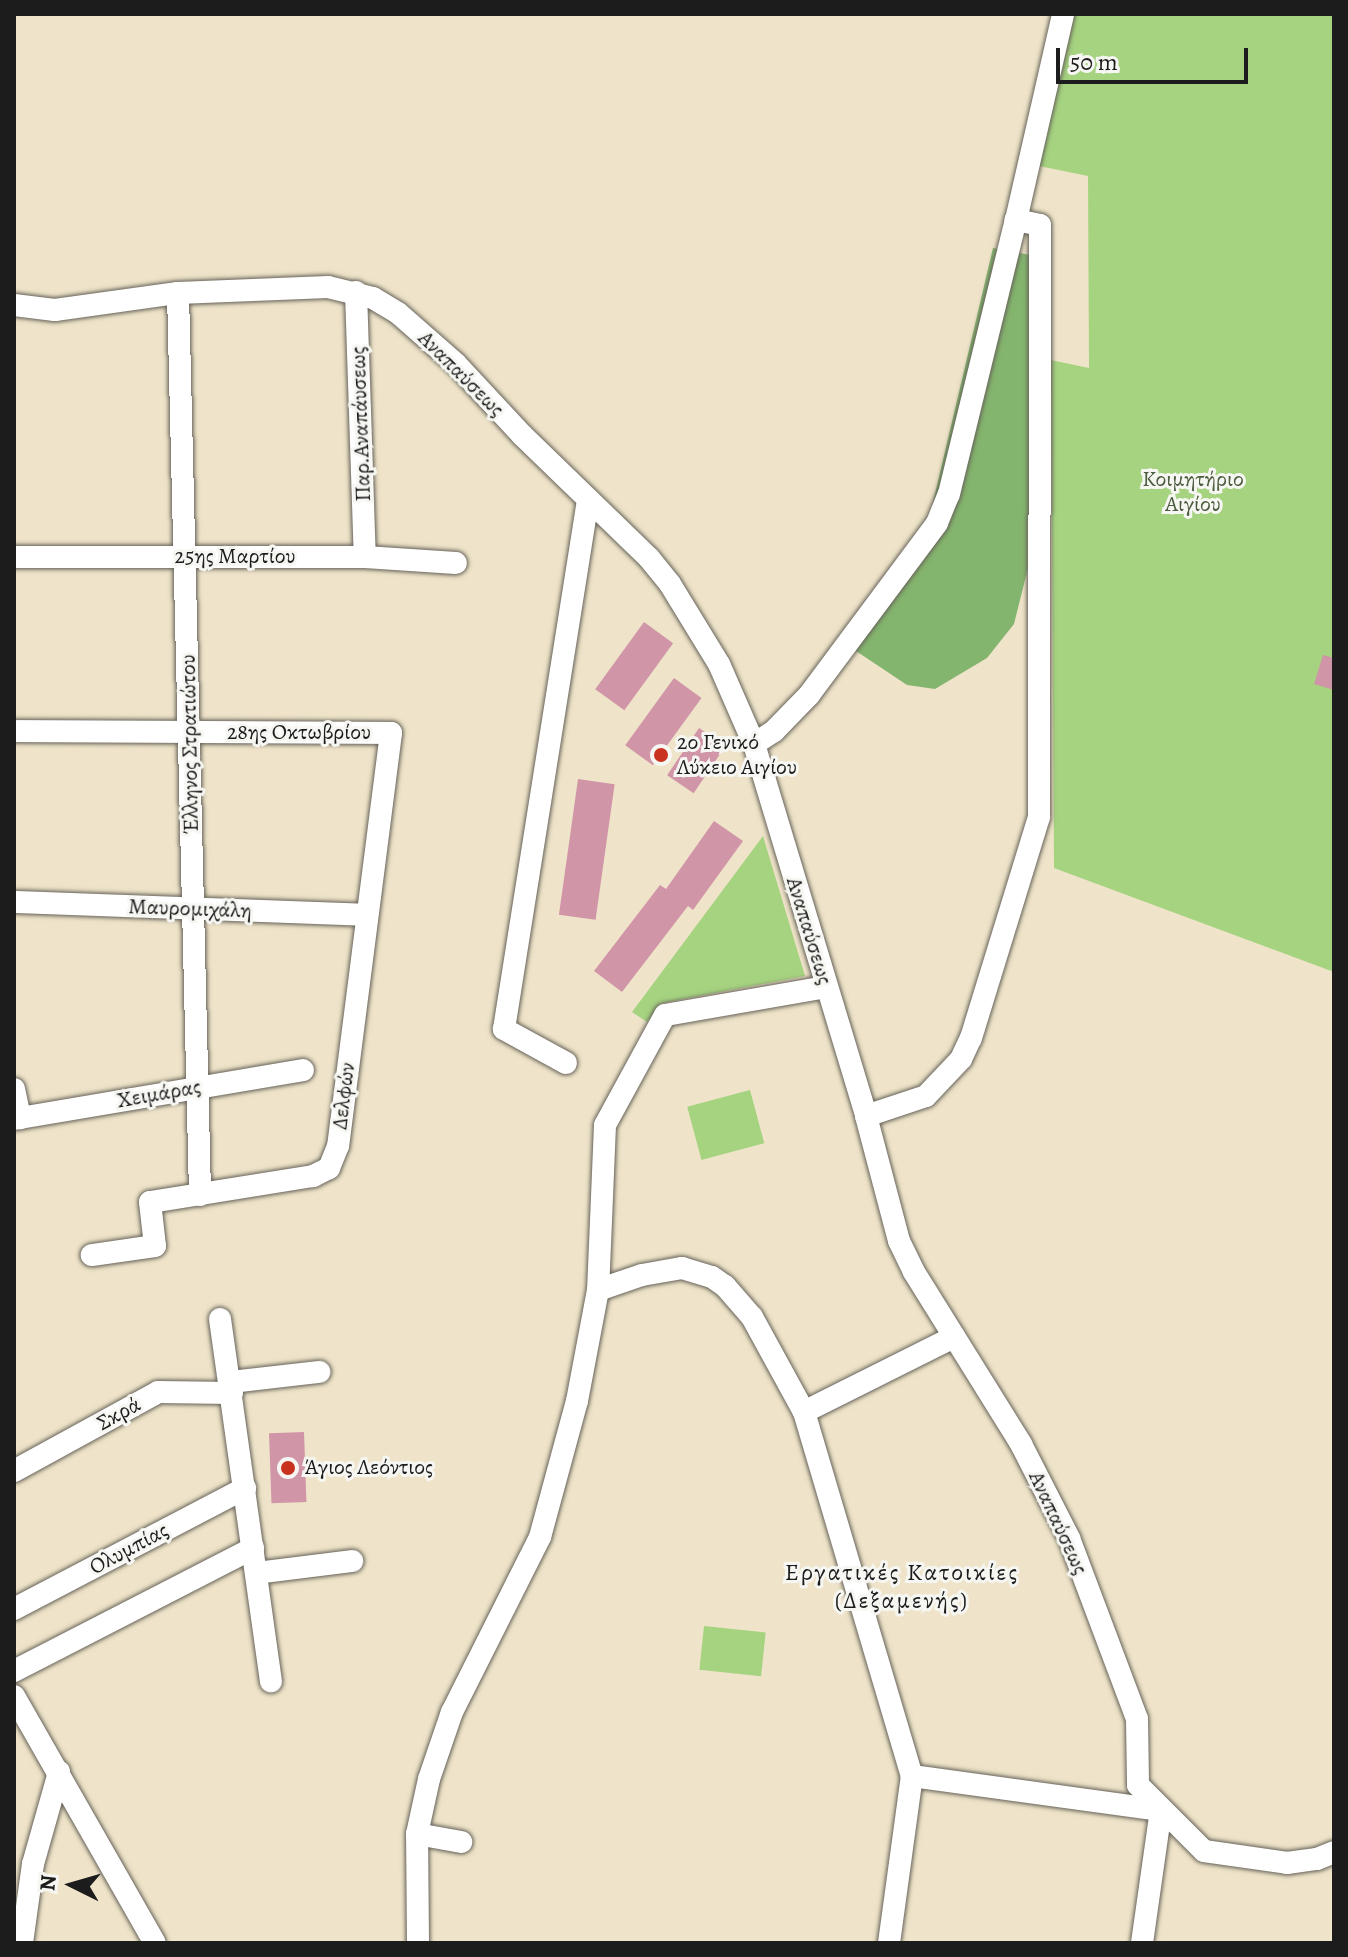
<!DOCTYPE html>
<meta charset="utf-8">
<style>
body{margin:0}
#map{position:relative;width:1348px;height:1957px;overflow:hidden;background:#efe4c9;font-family:Alegreya,serif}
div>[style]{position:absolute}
.green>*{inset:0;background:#a6d380;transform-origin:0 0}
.forest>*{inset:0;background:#84b56e}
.building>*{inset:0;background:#d095a7;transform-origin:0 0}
.roads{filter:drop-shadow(0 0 2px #666259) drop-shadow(0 0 2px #666259)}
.minor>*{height:22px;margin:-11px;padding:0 11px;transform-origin:11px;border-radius:11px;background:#fff}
.dots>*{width:22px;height:22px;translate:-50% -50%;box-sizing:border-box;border:4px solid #f6f6f2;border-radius:50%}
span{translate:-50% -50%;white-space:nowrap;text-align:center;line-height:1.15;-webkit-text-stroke:6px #f6f6f2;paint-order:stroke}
.street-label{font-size:22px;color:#1c1c1c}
.park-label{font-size:22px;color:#4c5c3f}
.poi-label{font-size:22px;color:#1c1c1c}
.left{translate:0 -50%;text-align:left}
.neighbourhood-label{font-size:24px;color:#1c1c1c;letter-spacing:2px}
.frame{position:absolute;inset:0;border:16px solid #1c1c1c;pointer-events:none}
.north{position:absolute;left:32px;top:1845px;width:80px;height:80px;-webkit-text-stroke:6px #f6f6f2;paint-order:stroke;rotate:275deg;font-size:22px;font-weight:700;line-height:32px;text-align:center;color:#1c1c1c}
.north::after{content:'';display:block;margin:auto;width:28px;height:36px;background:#1c1c1c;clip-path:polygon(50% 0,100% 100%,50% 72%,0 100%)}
.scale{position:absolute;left:1056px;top:48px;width:192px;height:36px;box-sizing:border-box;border:4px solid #1c1c1c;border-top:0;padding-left:10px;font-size:24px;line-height:28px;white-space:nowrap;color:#1c1c1c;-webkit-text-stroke:6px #f6f6f2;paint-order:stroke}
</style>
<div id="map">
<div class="green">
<div style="clip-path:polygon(1071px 14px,1334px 14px,1334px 972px,1054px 868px,1051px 360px,1089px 368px,1088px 176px,1039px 166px)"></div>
<div style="clip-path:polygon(763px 836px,805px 976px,663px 1003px,647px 1022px,632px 1012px)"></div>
<div style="left:750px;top:1090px;width:55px;height:65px;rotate:75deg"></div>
<div style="left:704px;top:1626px;width:62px;height:44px;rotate:6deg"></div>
</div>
<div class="forest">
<div style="clip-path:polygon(993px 248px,1030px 255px,1030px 560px,1014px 624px,987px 658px,935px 689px,907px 685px,856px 651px,849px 623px,930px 515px)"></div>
</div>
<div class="building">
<div style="left:644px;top:622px;width:36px;height:83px;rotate:36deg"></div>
<div style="clip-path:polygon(1323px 655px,1334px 658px,1334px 690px,1314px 684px)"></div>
<div style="left:674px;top:678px;width:34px;height:83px;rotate:36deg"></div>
<div style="left:699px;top:728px;width:32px;height:57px;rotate:34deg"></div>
<div style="left:578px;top:779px;width:37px;height:137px;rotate:8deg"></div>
<div style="clip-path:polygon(714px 821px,743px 841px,693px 910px,688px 906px,622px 992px,594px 971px,660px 885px,666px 889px)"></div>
<div style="left:304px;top:1432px;width:70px;height:35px;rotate:88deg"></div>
</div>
<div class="roads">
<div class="minor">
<div style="left:356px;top:292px;width:265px;rotate:88.1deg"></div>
<div style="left:178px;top:293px;width:902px;rotate:88.6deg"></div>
<div style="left:14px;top:305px;width:41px;rotate:7deg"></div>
<div style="left:55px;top:310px;width:124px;rotate:-7.9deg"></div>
<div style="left:178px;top:293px;width:150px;rotate:-2.3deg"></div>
<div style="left:328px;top:287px;width:46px;rotate:13.7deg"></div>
<div style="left:373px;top:298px;width:29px;rotate:31deg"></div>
<div style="left:398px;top:313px;width:77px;rotate:41.3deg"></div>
<div style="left:456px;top:364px;width:97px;rotate:47.1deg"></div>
<div style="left:522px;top:435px;width:177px;rotate:44.1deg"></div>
<div style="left:649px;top:558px;width:33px;rotate:51deg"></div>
<div style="left:670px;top:584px;width:94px;rotate:58.5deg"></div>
<div style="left:719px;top:664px;width:87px;rotate:66.4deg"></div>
<div style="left:754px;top:744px;width:388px;rotate:73.2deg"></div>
<div style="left:866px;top:1116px;width:129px;rotate:75.2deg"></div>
<div style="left:899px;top:1241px;width:34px;rotate:64deg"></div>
<div style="left:914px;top:1272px;width:203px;rotate:58.1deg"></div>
<div style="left:1021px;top:1444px;width:106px;rotate:62.9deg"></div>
<div style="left:1069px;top:1538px;width:193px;rotate:69.4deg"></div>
<div style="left:1137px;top:1719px;width:66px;rotate:89.1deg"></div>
<div style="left:1138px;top:1785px;width:93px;rotate:45deg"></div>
<div style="left:1204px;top:1851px;width:84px;rotate:8.2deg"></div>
<div style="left:1287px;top:1863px;width:30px;rotate:-8deg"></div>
<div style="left:1317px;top:1859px;width:18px;rotate:-22deg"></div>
<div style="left:14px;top:557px;width:351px"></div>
<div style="left:365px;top:557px;width:91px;rotate:3.8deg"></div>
<div style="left:14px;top:731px;width:377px;rotate:0.3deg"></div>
<div style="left:391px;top:733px;width:416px;rotate:97.3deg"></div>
<div style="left:338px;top:1146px;width:24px;rotate:112deg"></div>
<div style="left:329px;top:1168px;width:18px;rotate:153deg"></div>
<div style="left:313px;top:1176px;width:165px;rotate:170.9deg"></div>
<div style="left:150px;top:1202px;width:44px;rotate:83.5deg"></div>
<div style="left:155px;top:1246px;width:64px;rotate:171.9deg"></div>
<div style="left:754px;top:744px;width:24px;rotate:-33deg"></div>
<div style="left:774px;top:731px;width:50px;rotate:-45.8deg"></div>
<div style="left:809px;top:695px;width:214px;rotate:-53.3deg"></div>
<div style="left:937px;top:523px;width:31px;rotate:-68deg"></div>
<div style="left:949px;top:494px;width:282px;rotate:-76.3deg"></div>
<div style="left:14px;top:902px;width:353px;rotate:2.1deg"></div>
<div style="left:826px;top:987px;width:163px;rotate:170.1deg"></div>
<div style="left:665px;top:1015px;width:125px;rotate:118.6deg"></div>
<div style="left:605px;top:1125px;width:165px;rotate:92.4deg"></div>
<div style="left:598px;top:1290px;width:46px;rotate:-18.8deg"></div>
<div style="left:642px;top:1275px;width:41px;rotate:-9.9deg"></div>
<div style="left:682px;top:1268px;width:31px;rotate:17deg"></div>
<div style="left:712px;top:1277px;width:16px;rotate:35deg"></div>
<div style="left:725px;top:1286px;width:41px;rotate:48.9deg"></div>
<div style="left:752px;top:1317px;width:108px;rotate:61.3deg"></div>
<div style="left:804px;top:1412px;width:380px;rotate:73.5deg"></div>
<div style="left:566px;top:1063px;width:71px;rotate:-151.3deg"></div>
<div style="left:504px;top:1029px;width:536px;rotate:-80.98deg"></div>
<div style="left:14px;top:1089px;width:30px;rotate:78deg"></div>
<div style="left:866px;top:1116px;width:63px;rotate:-18.4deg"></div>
<div style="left:926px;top:1096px;width:51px;rotate:-46.6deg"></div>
<div style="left:961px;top:1059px;width:23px;rotate:-65deg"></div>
<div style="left:971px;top:1038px;width:231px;rotate:-72.9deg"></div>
<div style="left:1039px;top:817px;width:592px;rotate:-89.9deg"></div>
<div style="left:1040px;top:225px;width:25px;rotate:-168deg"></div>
<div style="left:1016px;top:220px;width:211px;rotate:-77.1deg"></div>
<div style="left:14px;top:1119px;width:293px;rotate:-9.6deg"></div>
<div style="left:220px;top:1319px;width:366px;rotate:82deg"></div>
<div style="left:231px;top:1382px;width:89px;rotate:-6.5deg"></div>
<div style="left:804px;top:1412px;width:168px;rotate:-26.6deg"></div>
<div style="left:14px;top:1471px;width:164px;rotate:-28.7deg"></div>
<div style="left:158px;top:1392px;width:74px;rotate:0.8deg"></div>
<div style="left:256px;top:1573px;width:97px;rotate:-7.1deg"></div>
<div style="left:14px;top:1609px;width:261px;rotate:-27.6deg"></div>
<div style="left:14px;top:1671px;width:269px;rotate:-27.2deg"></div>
<div style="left:14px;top:1696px;width:284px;rotate:60.3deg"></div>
<div style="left:417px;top:1834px;width:45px;rotate:10.3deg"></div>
<div style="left:22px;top:1943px;width:80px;rotate:-82.1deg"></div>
<div style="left:33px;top:1864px;width:96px;rotate:-74.2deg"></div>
<div style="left:418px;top:1943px;width:109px;rotate:-90.5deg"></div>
<div style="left:417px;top:1834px;width:56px;rotate:-77.7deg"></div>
<div style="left:429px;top:1779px;width:71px;rotate:-71.1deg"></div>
<div style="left:452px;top:1712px;width:196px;rotate:-63.3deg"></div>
<div style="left:540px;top:1537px;width:141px;rotate:-74.8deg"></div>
<div style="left:577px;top:1401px;width:113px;rotate:-79.3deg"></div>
<div style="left:889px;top:1943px;width:169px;rotate:-82.2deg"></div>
<div style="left:912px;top:1776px;width:251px;rotate:7.8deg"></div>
<div style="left:1142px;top:1943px;width:134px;rotate:-81.9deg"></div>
</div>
</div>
<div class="dots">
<div style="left:661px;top:755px;background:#c8321e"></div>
<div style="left:288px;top:1468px;background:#c8321e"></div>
</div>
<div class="street-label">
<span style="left:461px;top:374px;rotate:45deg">Αναπαύσεως</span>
<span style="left:361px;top:424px;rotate:-92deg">Παρ.Αναπάυσεως</span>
<span style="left:235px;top:557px">25ης Μαρτίου</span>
<span style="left:299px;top:733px">28ης Οκτωβρίου</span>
<span style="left:190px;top:744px;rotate:-91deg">Έλληνος Στρατιώτου</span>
<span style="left:190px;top:909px;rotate:2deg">Μαυρομιχάλη</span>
<span style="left:809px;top:931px;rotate:73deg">Αναπαύσεως</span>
<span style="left:159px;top:1094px;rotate:-10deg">Χειμάρας</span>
<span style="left:344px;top:1096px;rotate:-83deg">Δελφών</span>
<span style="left:119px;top:1414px;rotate:-29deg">Σκρά</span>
<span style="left:1058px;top:1523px;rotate:65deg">Αναπαύσεως</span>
<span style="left:129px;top:1549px;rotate:-28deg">Ολυμπίας</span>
</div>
<div class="park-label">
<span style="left:1193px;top:492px">Κοιμητήριο<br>Αιγίου</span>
</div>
<div class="poi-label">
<span class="left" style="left:677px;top:755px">2ο Γενικό<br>Λύκειο Αιγίου</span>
<span class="left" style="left:304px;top:1468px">Άγιος Λεόντιος</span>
</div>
<div class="neighbourhood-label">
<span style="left:902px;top:1587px">Εργατικές Κατοικίες<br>(Δεξαμενής)</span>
</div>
<div class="frame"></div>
<div class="north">N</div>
<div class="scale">50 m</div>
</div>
